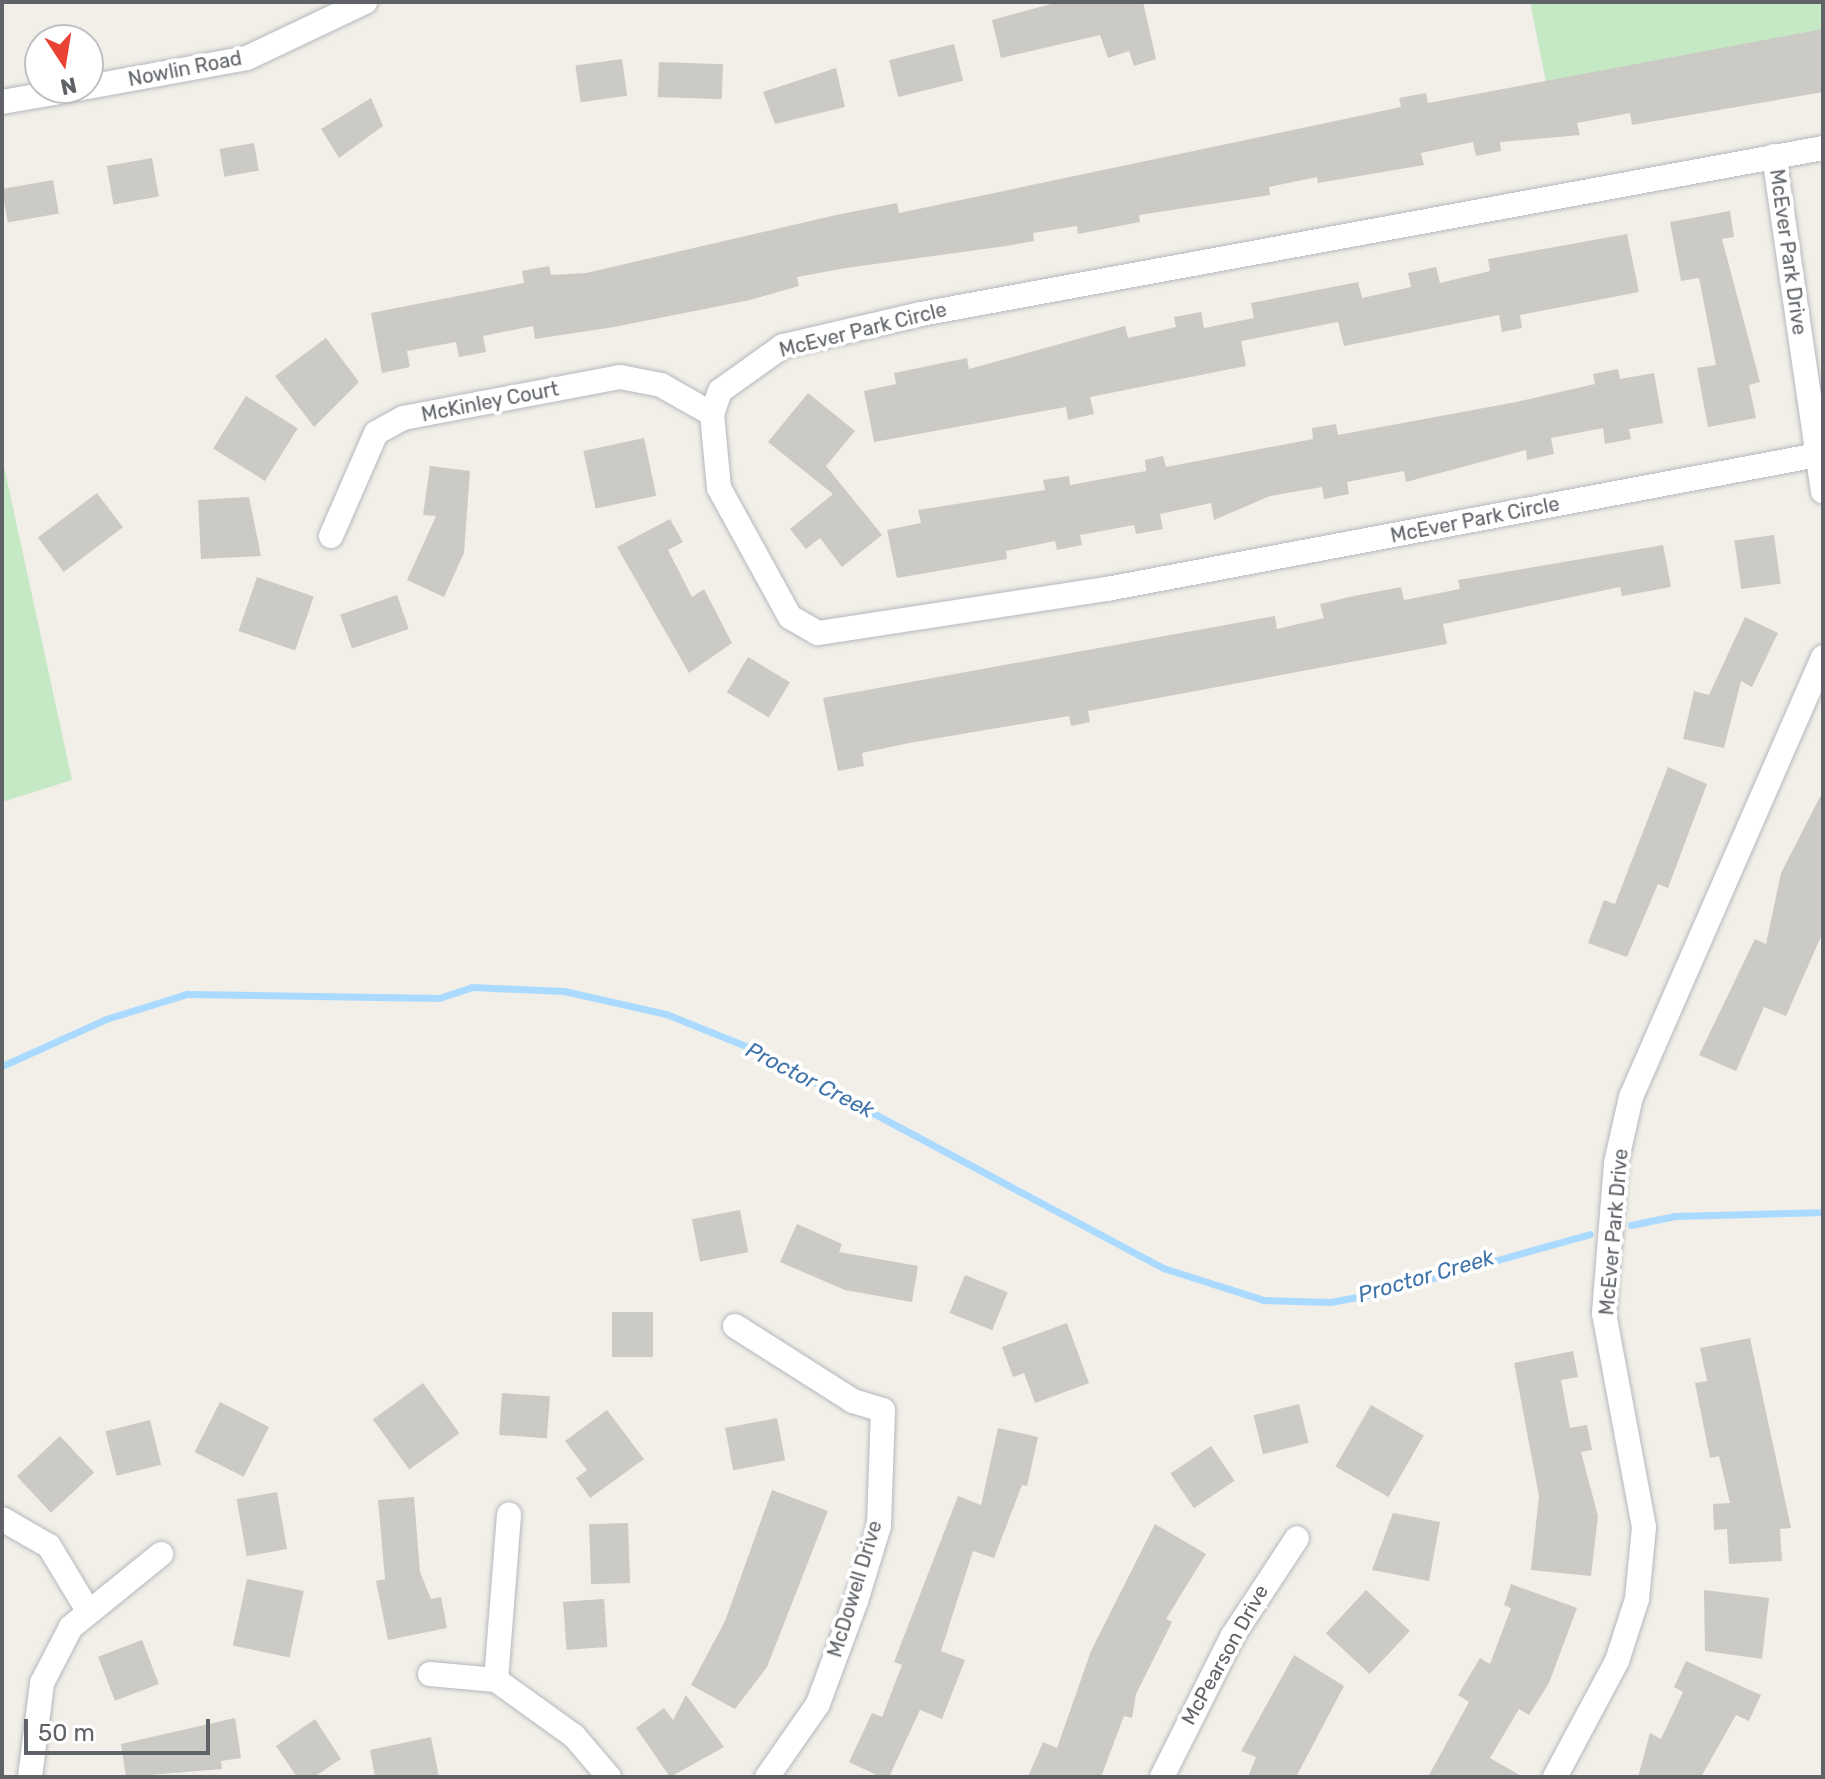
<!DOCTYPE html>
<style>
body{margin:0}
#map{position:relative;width:1825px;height:1779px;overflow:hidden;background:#f1efe8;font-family:Rubik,sans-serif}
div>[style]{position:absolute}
.green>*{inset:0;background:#c5e8c5}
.stream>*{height:7px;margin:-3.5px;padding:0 3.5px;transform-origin:3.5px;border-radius:3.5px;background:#aadaff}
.building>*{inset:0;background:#cccac5;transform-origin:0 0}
.roads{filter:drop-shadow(0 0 2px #b5b8bc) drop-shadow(0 0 2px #b5b8bc)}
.minor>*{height:24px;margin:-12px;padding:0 12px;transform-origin:12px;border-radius:12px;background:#fff}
span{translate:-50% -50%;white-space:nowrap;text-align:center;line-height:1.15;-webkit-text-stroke:8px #fff;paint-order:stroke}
.street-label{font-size:20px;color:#5f6368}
.water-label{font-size:22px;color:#4174aa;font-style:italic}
.frame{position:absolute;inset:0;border:4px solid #5f6368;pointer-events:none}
.north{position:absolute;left:24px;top:24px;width:80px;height:80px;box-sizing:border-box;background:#fff;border:2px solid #bfc1c3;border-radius:50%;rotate:168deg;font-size:22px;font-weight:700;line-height:32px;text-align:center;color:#5f6368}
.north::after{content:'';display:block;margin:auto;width:28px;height:36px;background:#ea4335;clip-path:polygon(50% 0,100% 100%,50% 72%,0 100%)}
.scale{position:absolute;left:24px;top:1719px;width:186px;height:36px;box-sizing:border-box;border:4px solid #5f6368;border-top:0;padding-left:10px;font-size:24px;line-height:28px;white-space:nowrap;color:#5f6368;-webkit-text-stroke:6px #fff;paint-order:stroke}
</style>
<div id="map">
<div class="green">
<div style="clip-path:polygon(1530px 2px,1823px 2px,1823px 66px,1551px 107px)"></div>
<div style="clip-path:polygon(2px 457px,72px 780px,2px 802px)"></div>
</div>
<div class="stream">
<div style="left:2px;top:1066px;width:114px;rotate:-24.3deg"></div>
<div style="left:106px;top:1019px;width:85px;rotate:-17.2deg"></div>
<div style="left:187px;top:994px;width:252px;rotate:0.9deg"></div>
<div style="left:439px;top:998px;width:35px;rotate:-18deg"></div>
<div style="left:472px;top:987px;width:92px;rotate:2.5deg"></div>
<div style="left:564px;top:991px;width:105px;rotate:12.7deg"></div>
<div style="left:666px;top:1014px;width:94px;rotate:21.9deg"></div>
<div style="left:753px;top:1049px;width:465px;rotate:28.1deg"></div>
<div style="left:1163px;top:1268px;width:106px;rotate:17.6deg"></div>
<div style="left:1264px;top:1300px;width:66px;rotate:1.7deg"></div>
<div style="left:1330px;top:1302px;width:50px;rotate:-10.4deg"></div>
<div style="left:1379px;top:1293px;width:219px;rotate:-15.6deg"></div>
<div style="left:1631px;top:1225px;width:45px;rotate:-11.6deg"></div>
<div style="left:1675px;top:1216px;width:148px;rotate:-1.5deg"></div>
</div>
<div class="building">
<div style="clip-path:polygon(1058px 2px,1143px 2px,1156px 59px,1134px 66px,1129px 51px,1108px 58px,1100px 35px,1001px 58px,992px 20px)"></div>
<div style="clip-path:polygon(1823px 29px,1823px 92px,1632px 125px,1630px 113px,1577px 123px,1580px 135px,1500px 142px,1501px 151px,1476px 156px,1473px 142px,1421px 153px,1424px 165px,1318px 183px,1317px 177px,1269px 187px,1270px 195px,1139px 215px,1140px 222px,1078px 234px,1077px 226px,1033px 233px,1034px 241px,1006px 246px,846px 268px,797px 277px,799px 286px,750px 300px,614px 327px,535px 339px,533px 326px,483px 336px,486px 352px,459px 357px,456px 342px,407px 351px,410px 367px,382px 373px,371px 313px,524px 283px,522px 271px,549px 266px,551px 275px,586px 273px,836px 215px,897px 203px,899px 213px,1307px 127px,1401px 107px,1399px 98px,1426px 93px,1428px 103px)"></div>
<div style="left:954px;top:44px;width:38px;height:67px;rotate:76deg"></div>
<div style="left:622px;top:59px;width:37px;height:47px;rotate:82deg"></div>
<div style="left:659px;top:62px;width:64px;height:35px;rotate:2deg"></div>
<div style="clip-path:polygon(836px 68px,845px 107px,775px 124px,763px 92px)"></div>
<div style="clip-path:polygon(371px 98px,383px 126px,339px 158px,321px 129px)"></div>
<div style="left:254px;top:143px;width:28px;height:35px;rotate:80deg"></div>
<div style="left:152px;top:158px;width:39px;height:46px;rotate:80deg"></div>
<div style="left:53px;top:180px;width:34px;height:52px;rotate:80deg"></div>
<div style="clip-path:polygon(1730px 211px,1734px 237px,1722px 239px,1760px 382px,1749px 385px,1756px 418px,1708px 427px,1697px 368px,1716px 365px,1699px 278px,1681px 281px,1670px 222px)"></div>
<div style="clip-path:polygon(1627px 234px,1639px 292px,1520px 315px,1522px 328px,1502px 332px,1499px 315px,1344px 346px,1338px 322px,1241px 341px,1246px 366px,1090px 397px,1094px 414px,1068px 420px,1066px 407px,874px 442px,864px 391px,896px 384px,894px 373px,967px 358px,969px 369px,1125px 326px,1128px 338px,1176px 327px,1174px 317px,1201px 312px,1204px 328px,1254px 318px,1251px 303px,1358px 282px,1362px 298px,1411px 287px,1408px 273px,1436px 267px,1440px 283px,1490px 271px,1488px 259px)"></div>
<div style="clip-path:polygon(326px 338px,359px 382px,314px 427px,275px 376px)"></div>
<div style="clip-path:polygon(1618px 369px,1620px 379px,1654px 373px,1663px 423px,1629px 429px,1631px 439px,1605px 444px,1603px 428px,1551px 438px,1554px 454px,1527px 460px,1526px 450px,1406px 482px,1404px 471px,1347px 482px,1349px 494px,1324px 499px,1322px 487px,1270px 496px,1214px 520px,1211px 503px,1160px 514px,1163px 529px,1136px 534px,1134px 525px,1080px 535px,1082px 545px,1057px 550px,1055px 541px,1006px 551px,1007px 559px,897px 578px,887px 530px,921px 523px,918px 510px,1045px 490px,1043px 480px,1069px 476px,1070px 485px,1146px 471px,1145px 460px,1163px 456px,1166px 467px,1313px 439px,1312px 428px,1336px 424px,1338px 435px,1516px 402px,1595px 384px,1593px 374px)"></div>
<div style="clip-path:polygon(808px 393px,855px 431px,826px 466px,882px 535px,842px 567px,820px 538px,806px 549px,790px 529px,833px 494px,768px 442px)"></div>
<div style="left:246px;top:396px;width:61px;height:62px;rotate:32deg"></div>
<div style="left:644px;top:438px;width:59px;height:62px;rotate:78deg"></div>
<div style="clip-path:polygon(430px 466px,470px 471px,464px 553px,444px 597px,407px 580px,436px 516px,423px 515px)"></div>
<div style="left:97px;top:493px;width:43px;height:74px;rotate:53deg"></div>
<div style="clip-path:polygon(249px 497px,261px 556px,201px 559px,198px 500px)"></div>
<div style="clip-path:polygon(670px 519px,683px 542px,668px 550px,692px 597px,704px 589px,732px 643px,689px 673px,617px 547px)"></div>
<div style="left:1774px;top:535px;width:49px;height:40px;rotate:82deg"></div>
<div style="clip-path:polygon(1663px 545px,1671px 587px,1622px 596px,1620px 587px,1443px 624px,1447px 644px,1088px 711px,1090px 722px,1071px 726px,1069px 716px,909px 743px,862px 753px,864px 766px,838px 771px,823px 698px,1275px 616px,1277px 629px,1324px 618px,1320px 604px,1349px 597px,1401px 587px,1404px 600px,1460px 589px,1458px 580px)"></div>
<div style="left:257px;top:577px;width:60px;height:57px;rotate:19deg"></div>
<div style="left:397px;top:595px;width:36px;height:60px;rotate:71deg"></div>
<div style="clip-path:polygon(1745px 617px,1778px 633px,1752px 687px,1741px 681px,1724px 748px,1683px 739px,1694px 691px,1709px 695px)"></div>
<div style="left:748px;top:657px;width:49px;height:41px;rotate:31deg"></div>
<div style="clip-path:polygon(1668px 767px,1707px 784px,1668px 888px,1658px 884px,1627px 957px,1588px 943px,1604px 900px,1615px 904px)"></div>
<div style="clip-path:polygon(1823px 791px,1823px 932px,1786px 1016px,1764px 1007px,1736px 1071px,1699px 1055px,1755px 939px,1766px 944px,1781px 873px)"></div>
<div style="left:740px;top:1210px;width:43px;height:49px;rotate:79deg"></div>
<div style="clip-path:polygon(797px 1224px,842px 1244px,839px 1252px,918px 1266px,912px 1302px,845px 1290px,780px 1262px)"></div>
<div style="left:965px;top:1275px;width:46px;height:41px;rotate:22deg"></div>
<div style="left:612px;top:1312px;width:41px;height:45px"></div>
<div style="clip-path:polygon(1067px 1323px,1089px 1383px,1035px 1403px,1024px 1373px,1013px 1377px,1002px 1347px)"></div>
<div style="clip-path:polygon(1750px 1338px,1791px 1528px,1780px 1529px,1782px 1561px,1729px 1564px,1727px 1529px,1714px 1530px,1713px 1504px,1730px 1503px,1719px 1456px,1710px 1458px,1695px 1383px,1707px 1381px,1700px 1348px)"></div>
<div style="clip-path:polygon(1573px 1351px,1578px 1377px,1561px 1380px,1570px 1428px,1587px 1425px,1592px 1450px,1581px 1452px,1598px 1516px,1591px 1576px,1531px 1570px,1539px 1496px,1514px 1363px)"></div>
<div style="left:423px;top:1383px;width:62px;height:62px;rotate:54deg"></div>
<div style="left:502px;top:1393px;width:48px;height:42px;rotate:4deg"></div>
<div style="left:220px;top:1402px;width:55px;height:56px;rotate:27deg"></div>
<div style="left:1299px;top:1404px;width:40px;height:47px;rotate:76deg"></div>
<div style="left:1371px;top:1405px;width:61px;height:71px;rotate:30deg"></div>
<div style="clip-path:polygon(607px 1410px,644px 1459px,590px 1498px,576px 1478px,587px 1470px,565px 1441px)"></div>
<div style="left:777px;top:1418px;width:43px;height:53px;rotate:79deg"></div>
<div style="left:150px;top:1420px;width:46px;height:46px;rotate:76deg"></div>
<div style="clip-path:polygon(998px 1428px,1038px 1437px,1027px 1486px,1022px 1485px,994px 1558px,973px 1551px,941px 1651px,965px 1660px,942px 1719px,920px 1710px,889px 1777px,881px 1777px,849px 1762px,872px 1713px,882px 1717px,902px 1665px,894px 1662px,958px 1496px,981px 1505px)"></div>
<div style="left:60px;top:1436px;width:50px;height:59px;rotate:47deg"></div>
<div style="left:1211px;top:1446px;width:42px;height:49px;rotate:56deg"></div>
<div style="clip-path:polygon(772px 1490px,828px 1511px,767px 1667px,735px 1709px,691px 1685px,725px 1621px)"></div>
<div style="left:277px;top:1492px;width:58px;height:41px;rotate:80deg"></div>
<div style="clip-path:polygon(414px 1497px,420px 1572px,431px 1599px,441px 1597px,447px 1628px,388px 1640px,376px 1581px,385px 1579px,378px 1500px)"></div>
<div style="clip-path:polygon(1393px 1513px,1440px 1522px,1429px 1581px,1372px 1570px)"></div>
<div style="left:628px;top:1523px;width:60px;height:39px;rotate:88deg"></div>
<div style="clip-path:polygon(1155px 1524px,1206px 1554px,1166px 1619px,1172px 1622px,1136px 1694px,1132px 1718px,1124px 1716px,1101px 1777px,1028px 1777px,1043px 1742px,1057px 1748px,1091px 1651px)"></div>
<div style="left:247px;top:1579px;width:58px;height:68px;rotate:12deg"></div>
<div style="clip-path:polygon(1511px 1584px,1577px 1608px,1549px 1683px,1529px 1715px,1519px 1709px,1490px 1758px,1523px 1777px,1428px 1777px,1469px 1702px,1458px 1695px,1480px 1658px,1490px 1664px,1511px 1608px,1504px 1605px)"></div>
<div style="left:1366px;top:1590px;width:60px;height:59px;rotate:43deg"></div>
<div style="clip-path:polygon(1704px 1590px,1769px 1598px,1762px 1659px,1705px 1651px)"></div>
<div style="left:604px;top:1599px;width:48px;height:41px;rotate:86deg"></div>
<div style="left:142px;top:1640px;width:47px;height:47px;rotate:69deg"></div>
<div style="clip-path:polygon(1294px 1655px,1344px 1686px,1296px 1777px,1248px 1777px,1256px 1757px,1241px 1751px)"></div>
<div style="clip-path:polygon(1686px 1661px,1761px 1695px,1749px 1721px,1736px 1715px,1701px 1777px,1638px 1777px,1650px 1733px,1661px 1739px,1683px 1692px,1674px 1687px)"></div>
<div style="clip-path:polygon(686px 1695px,724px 1747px,670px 1777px,636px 1728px,664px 1708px,673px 1720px)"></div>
<div style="clip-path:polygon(235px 1718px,241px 1758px,221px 1761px,222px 1769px,126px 1777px,121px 1744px)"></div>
<div style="clip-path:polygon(315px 1719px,341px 1759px,314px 1777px,297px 1777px,276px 1746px)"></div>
<div style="clip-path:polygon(431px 1737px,439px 1777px,375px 1777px,370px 1750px)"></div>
</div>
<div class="roads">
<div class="minor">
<div style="left:88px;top:87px;width:162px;rotate:-10.3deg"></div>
<div style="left:247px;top:58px;width:131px;rotate:-25.4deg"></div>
<div style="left:2px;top:102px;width:81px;rotate:-9.9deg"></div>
<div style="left:1823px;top:148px;width:917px;rotate:169.57deg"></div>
<div style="left:921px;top:314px;width:142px;rotate:166.9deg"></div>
<div style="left:783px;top:346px;width:77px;rotate:144.5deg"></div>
<div style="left:720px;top:391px;width:24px;rotate:109deg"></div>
<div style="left:712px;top:414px;width:74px;rotate:84.6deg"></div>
<div style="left:719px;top:488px;width:147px;rotate:61.2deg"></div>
<div style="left:790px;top:617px;width:32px;rotate:30deg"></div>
<div style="left:818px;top:633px;width:292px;rotate:-8.7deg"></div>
<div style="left:1107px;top:589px;width:729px;rotate:-10.68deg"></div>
<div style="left:1774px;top:156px;width:339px;rotate:81.7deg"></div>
<div style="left:331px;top:536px;width:112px;rotate:-66.4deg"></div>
<div style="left:376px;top:433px;width:31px;rotate:-29deg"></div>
<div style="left:403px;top:418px;width:221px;rotate:-10.7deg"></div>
<div style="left:620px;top:377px;width:42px;rotate:11deg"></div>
<div style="left:661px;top:385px;width:59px;rotate:29.6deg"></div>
<div style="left:735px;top:1326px;width:140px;rotate:32.4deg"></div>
<div style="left:853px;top:1401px;width:31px;rotate:17deg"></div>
<div style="left:883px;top:1410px;width:116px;rotate:92deg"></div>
<div style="left:879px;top:1526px;width:78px;rotate:107deg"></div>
<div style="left:856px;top:1601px;width:110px;rotate:110.3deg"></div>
<div style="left:818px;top:1704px;width:89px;rotate:124.9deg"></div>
<div style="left:2px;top:1519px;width:54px;rotate:29.9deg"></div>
<div style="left:49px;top:1546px;width:74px;rotate:58.9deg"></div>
<div style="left:430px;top:1674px;width:66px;rotate:5.2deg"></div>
<div style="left:496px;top:1680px;width:96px;rotate:35.7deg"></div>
<div style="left:574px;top:1736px;width:54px;rotate:49.5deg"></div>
<div style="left:496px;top:1680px;width:166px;rotate:-85.5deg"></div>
<div style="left:30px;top:1777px;width:95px;rotate:-82.7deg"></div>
<div style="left:42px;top:1683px;width:63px;rotate:-62.6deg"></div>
<div style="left:71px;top:1627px;width:116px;rotate:-39deg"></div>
<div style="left:1162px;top:1777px;width:157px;rotate:-63.4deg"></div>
<div style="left:1232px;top:1637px;width:118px;rotate:-56.7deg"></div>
<div style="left:1555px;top:1777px;width:132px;rotate:-61.9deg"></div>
<div style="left:1617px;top:1661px;width:65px;rotate:-72.1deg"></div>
<div style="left:1637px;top:1599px;width:72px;rotate:-84.4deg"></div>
<div style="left:1644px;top:1527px;width:218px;rotate:-100.6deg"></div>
<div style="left:1604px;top:1313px;width:150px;rotate:-85.4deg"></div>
<div style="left:1616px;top:1163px;width:68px;rotate:-77.2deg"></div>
<div style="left:1631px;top:1097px;width:480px;rotate:-66.4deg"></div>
</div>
</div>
<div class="street-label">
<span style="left:185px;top:69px;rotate:-11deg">Nowlin Road</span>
<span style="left:1788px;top:252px;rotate:82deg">McEver Park Drive</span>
<span style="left:863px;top:330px;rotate:-14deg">McEver Park Circle</span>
<span style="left:490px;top:402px;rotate:-11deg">McKinley Court</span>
<span style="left:1475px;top:520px;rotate:-11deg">McEver Park Circle</span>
<span style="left:1614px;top:1232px;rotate:-85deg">McEver Park Drive</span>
<span style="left:855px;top:1589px;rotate:-73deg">McDowell Drive</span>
<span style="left:1225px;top:1655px;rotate:-61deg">McPearson Drive</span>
</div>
<div class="water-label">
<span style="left:810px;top:1080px;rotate:27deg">Proctor Creek</span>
<span style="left:1426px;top:1276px;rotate:-16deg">Proctor Creek</span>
</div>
<div class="frame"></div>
<div class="north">N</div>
<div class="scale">50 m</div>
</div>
